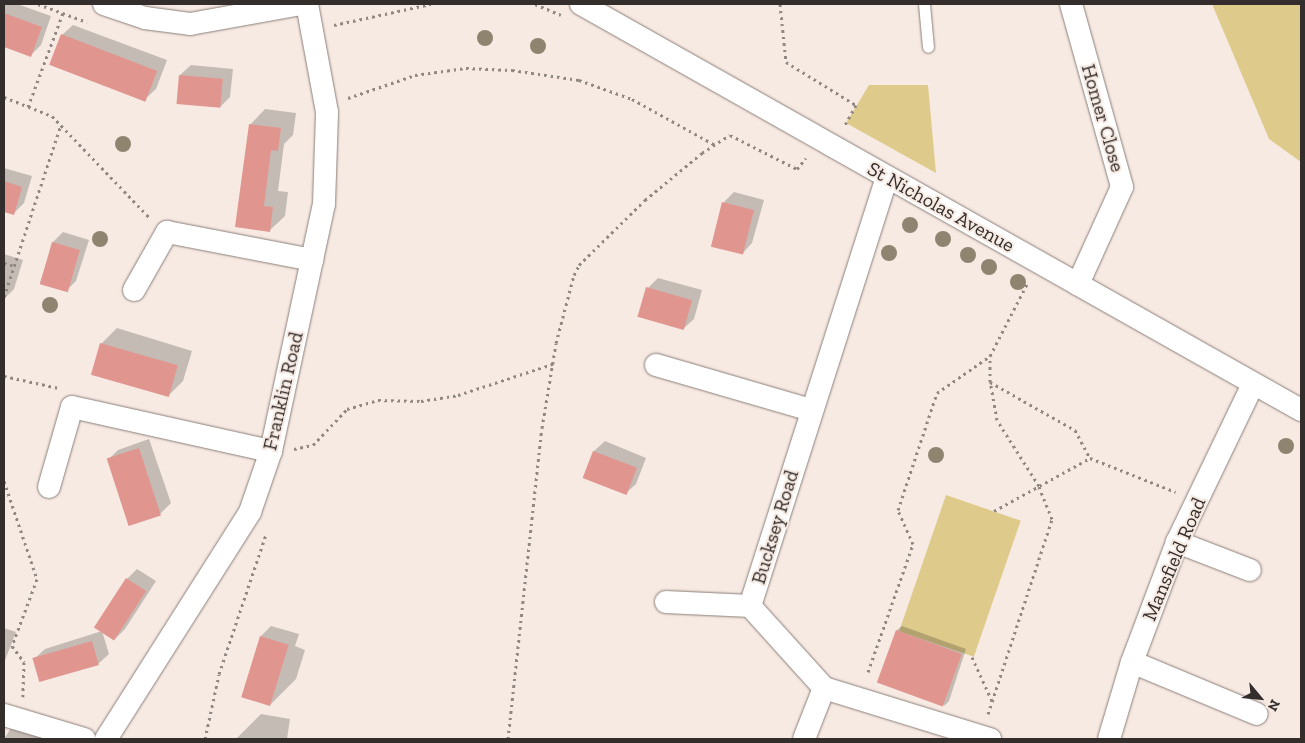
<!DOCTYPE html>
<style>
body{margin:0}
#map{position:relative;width:1305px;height:743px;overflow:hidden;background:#f7eae3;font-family:"Zilla Slab",serif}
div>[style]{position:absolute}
.green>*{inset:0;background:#decb8c;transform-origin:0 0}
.shadow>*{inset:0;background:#0003}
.building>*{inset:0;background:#e0968f;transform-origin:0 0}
.path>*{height:3px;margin-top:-1.5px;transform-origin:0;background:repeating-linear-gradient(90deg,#918883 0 2.5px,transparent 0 6.5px)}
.roads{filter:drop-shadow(0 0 1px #8b7f79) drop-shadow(0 0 1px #8b7f79)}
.service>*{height:11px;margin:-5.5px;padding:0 5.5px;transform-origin:5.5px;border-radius:5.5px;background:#fff}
.minor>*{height:22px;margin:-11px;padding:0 11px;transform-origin:11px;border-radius:11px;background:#fff}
.trees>*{width:16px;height:16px;margin:-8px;border-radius:50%;background:#8e8470}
span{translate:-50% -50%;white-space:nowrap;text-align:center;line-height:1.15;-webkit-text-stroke:4px #f7eae3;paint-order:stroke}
.street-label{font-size:20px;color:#332e2c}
.frame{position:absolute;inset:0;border:5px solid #332e2c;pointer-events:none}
.north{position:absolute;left:1235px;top:673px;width:50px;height:50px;-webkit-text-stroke:4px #f7eae3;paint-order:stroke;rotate:118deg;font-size:14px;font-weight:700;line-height:20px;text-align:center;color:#332e2c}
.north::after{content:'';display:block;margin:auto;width:18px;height:22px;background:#332e2c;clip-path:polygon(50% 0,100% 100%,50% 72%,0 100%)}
</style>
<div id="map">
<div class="green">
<div style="clip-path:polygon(1212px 4px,1301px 4px,1301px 162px,1269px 139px)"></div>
<div style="clip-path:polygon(869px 85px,928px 85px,936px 173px,846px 123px)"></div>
<div style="left:946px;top:495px;width:79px;height:144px;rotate:19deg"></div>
</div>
<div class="shadow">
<div style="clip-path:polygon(4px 4px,17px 4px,51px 16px,41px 45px,31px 55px,4px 45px)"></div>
<div style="clip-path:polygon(73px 25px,167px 60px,156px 89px,145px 99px,62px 35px)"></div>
<div style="clip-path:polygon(191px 65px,233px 69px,230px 97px,220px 107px,180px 75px)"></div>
<div style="clip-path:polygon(265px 109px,296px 113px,293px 135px,284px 144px,278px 191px,288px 192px,285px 216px,269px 231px,236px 226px,250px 125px)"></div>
<div style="clip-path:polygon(4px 168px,32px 176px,24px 203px,14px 213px,4px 210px)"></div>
<div style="clip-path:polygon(734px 192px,764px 200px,752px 243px,742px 254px,724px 202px)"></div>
<div style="clip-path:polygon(63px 232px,89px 240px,76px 281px,66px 291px,40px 283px,53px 242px)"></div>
<div style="clip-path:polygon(4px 254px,23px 260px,14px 289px,4px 299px)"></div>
<div style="clip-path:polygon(658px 278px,702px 290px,694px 319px,683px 329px,648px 288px)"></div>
<div style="clip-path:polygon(117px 328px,192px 351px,183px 381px,168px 396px,101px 344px)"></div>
<div style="clip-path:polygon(149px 439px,171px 503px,160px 514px,108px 460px,118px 450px)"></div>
<div style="clip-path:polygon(605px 441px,646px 458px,636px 484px,625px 494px,584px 478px,594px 451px)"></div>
<div style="clip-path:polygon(137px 569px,156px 581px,125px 629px,115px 639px,127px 579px)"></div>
<div style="clip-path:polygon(271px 626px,299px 634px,295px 646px,305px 650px,296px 679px,270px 705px,242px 696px,261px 636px)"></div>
<div style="clip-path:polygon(902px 626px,966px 649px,949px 701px,944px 706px,897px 630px)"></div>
<div style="clip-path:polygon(4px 628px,16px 632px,4px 663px)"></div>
<div style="clip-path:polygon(102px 631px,109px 654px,98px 664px,34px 659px,45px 649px)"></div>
<div style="clip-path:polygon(261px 714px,290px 719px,287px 739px,236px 739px)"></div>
<div style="clip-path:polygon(11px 728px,48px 739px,4px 739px)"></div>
</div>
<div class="building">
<div style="clip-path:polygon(4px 13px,42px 27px,31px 57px,4px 47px)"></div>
<div style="left:61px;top:34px;width:103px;height:33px;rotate:21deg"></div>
<div style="left:179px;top:75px;width:44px;height:29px;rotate:5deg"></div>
<div style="clip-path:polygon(249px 124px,281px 128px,278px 151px,271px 150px,264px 206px,273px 207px,270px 232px,235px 227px)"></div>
<div style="clip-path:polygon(4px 181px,22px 187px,14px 215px,4px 212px)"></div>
<div style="left:722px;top:202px;width:33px;height:46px;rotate:14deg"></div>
<div style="left:52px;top:242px;width:29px;height:44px;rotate:16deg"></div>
<div style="left:646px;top:287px;width:48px;height:31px;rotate:16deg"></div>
<div style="left:100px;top:343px;width:81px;height:33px;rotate:16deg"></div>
<div style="left:139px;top:448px;width:71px;height:34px;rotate:72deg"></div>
<div style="left:593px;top:451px;width:47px;height:29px;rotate:21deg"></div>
<div style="left:126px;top:578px;width:24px;height:59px;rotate:33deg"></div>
<div style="left:896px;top:630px;width:70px;height:56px;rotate:20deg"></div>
<div style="left:260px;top:636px;width:30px;height:64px;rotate:17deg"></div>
<div style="left:92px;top:641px;width:25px;height:62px;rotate:74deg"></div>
</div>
<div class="path">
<div style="left:38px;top:4px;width:52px;rotate:20.2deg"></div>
<div style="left:535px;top:4px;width:28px;rotate:23deg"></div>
<div style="left:780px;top:4px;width:58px;rotate:84.1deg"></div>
<div style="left:786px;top:62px;width:82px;rotate:31.6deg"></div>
<div style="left:856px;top:105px;width:25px;rotate:119deg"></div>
<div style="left:334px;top:25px;width:99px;rotate:-12.2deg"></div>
<div style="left:4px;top:97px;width:52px;rotate:21.6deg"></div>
<div style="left:52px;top:116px;width:140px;rotate:46.2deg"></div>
<div style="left:348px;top:98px;width:71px;rotate:-18.9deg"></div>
<div style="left:415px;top:75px;width:51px;rotate:-7.8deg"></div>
<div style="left:466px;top:68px;width:46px;rotate:2.5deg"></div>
<div style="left:512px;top:70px;width:68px;rotate:8.5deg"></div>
<div style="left:579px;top:80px;width:56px;rotate:19.7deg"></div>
<div style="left:632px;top:99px;width:95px;rotate:29deg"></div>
<div style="left:28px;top:107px;width:100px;rotate:-69.6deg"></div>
<div style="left:4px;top:263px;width:10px;rotate:17deg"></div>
<div style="left:4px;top:297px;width:181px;rotate:-71.7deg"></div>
<div style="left:4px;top:376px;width:56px;rotate:12.3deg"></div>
<div style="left:990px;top:382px;width:26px;rotate:-90deg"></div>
<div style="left:990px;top:356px;width:83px;rotate:-62.8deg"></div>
<div style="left:294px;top:449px;width:19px;rotate:-12deg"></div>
<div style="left:313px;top:445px;width:50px;rotate:-46.6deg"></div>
<div style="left:347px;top:409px;width:32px;rotate:-16deg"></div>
<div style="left:378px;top:400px;width:43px;rotate:1.3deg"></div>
<div style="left:421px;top:401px;width:37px;rotate:-9deg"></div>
<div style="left:458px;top:395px;width:100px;rotate:-18.1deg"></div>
<div style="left:4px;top:481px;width:103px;rotate:71.4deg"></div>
<div style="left:37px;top:579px;width:72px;rotate:110.5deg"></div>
<div style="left:12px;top:646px;width:20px;rotate:53deg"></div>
<div style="left:24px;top:662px;width:35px;rotate:92deg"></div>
<div style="left:994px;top:511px;width:110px;rotate:-28.9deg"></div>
<div style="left:972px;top:657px;width:48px;rotate:65.6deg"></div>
<div style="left:868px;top:672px;width:136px;rotate:-70.6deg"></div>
<div style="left:913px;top:544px;width:37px;rotate:-114deg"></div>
<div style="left:898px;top:510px;width:123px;rotate:-71.6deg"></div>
<div style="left:937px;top:393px;width:65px;rotate:-34.9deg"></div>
<div style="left:988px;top:714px;width:205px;rotate:-71.8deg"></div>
<div style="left:1052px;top:519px;width:35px;rotate:-112deg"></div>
<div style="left:1039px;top:486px;width:78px;rotate:-122.5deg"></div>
<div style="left:997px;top:420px;width:39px;rotate:-100deg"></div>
<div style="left:990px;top:382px;width:98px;rotate:29.5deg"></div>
<div style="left:1075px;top:430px;width:32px;rotate:62deg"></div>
<div style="left:1090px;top:458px;width:92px;rotate:21.6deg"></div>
<div style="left:205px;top:739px;width:66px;rotate:-77.8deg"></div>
<div style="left:219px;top:674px;width:148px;rotate:-71.4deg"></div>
<div style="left:508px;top:739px;width:313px;rotate:-83.8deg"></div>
<div style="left:542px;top:428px;width:86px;rotate:-80.6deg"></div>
<div style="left:556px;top:343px;width:70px;rotate:-75.2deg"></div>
<div style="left:574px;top:275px;width:11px;rotate:-63deg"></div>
<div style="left:579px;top:265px;width:93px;rotate:-44.6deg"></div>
<div style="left:645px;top:200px;width:74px;rotate:-39.5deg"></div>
<div style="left:702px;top:153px;width:33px;rotate:-33deg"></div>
<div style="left:730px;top:135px;width:75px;rotate:26.9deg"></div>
<div style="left:797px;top:169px;width:14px;rotate:-51deg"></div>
</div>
<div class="roads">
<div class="service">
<div style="left:924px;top:4px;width:43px;rotate:84.7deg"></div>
</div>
<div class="minor">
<div style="left:104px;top:4px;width:43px;rotate:18.9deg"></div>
<div style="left:145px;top:18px;width:45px;rotate:7.6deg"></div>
<div style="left:190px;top:24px;width:113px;rotate:-10.2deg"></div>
<div style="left:581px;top:4px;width:827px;rotate:29.42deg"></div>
<div style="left:1071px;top:4px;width:190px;rotate:74.4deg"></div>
<div style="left:1122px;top:187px;width:107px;rotate:114.4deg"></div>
<div style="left:887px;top:177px;width:450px;rotate:107.7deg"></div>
<div style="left:750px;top:606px;width:110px;rotate:47.9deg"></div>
<div style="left:824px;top:688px;width:174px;rotate:17.1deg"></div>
<div style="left:134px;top:290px;width:67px;rotate:-60.4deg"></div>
<div style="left:167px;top:232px;width:148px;rotate:10.9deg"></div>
<div style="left:656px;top:365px;width:161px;rotate:16.2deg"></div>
<div style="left:49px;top:487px;width:83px;rotate:-74deg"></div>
<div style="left:72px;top:407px;width:204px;rotate:12.5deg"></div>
<div style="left:1177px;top:542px;width:78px;rotate:21deg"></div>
<div style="left:666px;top:602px;width:84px;rotate:2.7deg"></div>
<div style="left:1132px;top:662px;width:135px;rotate:22.6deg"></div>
<div style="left:4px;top:715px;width:84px;rotate:16.7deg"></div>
<div style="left:106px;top:739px;width:269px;rotate:-57.6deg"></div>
<div style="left:250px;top:512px;width:65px;rotate:-71deg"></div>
<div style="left:271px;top:451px;width:253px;rotate:-77.9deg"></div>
<div style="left:324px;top:204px;width:92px;rotate:-88.1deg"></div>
<div style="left:327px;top:112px;width:110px;rotate:-100.5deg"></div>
<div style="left:804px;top:739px;width:55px;rotate:-68.6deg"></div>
<div style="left:1109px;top:739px;width:80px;rotate:-73.4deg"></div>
<div style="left:1132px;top:662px;width:128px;rotate:-69.4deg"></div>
<div style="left:1177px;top:542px;width:175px;rotate:-64.3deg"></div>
</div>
</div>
<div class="trees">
<div style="left:485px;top:38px"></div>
<div style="left:538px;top:46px"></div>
<div style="left:123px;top:144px"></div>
<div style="left:910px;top:225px"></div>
<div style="left:100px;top:239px"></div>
<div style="left:943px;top:239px"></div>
<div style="left:889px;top:253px"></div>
<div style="left:968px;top:255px"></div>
<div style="left:989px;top:267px"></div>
<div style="left:1018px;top:282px"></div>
<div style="left:50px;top:305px"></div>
<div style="left:1286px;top:446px"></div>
<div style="left:936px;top:455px"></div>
</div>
<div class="street-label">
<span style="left:1103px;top:118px;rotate:74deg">Homer Close</span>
<span style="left:941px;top:207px;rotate:29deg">St Nicholas Avenue</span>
<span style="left:283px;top:391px;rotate:-77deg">Franklin Road</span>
<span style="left:775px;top:527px;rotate:-73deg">Bucksey Road</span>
<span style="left:1174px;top:559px;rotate:-67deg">Mansfield Road</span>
</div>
<div class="frame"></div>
<div class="north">N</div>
</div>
